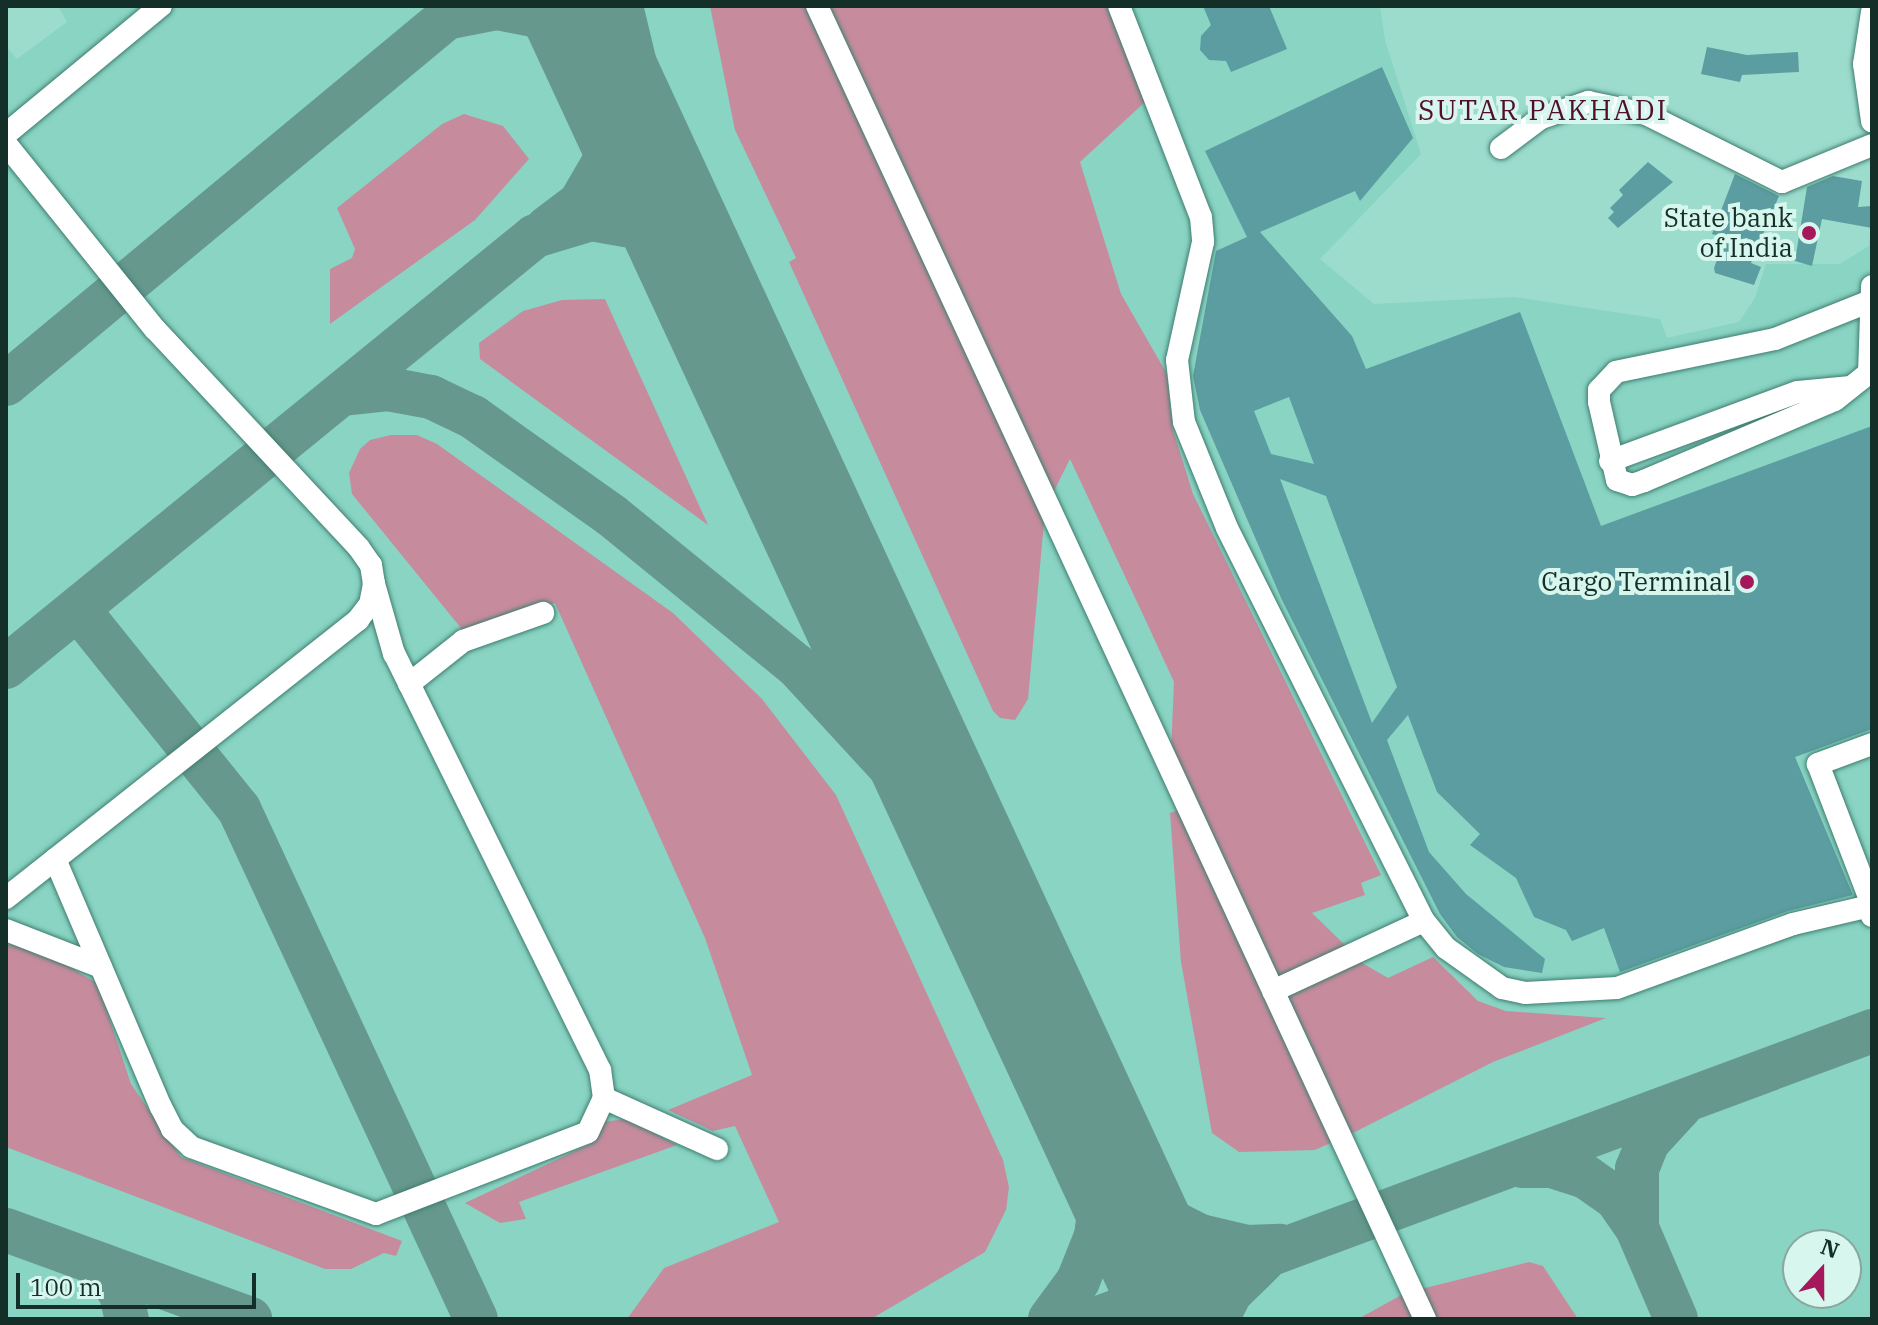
<!DOCTYPE html>
<style>
body{margin:0}
#map{position:relative;width:1878px;height:1325px;overflow:hidden;background:#9cdccd;font-family:"IBM Plex Serif",serif}
div>[style]{position:absolute}
.built>*{inset:0;background:#89d4c3}
.green>*{inset:0;background:#c68c9e}
.taxiway>*{height:44px;margin:-22px;padding:0 22px;transform-origin:22px;border-radius:22px;background:#67988d}
.runway>*{height:108px;margin:-54px;padding:0 54px;transform-origin:54px;border-radius:54px;background:#67988d}
.building>*{inset:0;background:#5b9da0}
.roads{filter:drop-shadow(0 0 2px #3f7d70) drop-shadow(0 0 2px #3f7d70)}
.minor>*{height:22px;margin:-11px;padding:0 11px;transform-origin:11px;border-radius:11px;background:#fff}
.dots>*{width:22px;height:22px;translate:-50% -50%;box-sizing:border-box;border:4px solid #d7f6ee;border-radius:50%}
span{translate:-50% -50%;white-space:nowrap;text-align:center;line-height:1.15;-webkit-text-stroke:8px #d7f6ee;paint-order:stroke}
.poi-label{font-size:26px;color:#142e28}
.right{translate:-100% -50%;text-align:right}
.neighbourhood-label{font-size:28px;color:#510f2c;letter-spacing:2px}
.frame{position:absolute;inset:0;border:8px solid #142e28;pointer-events:none}
.north{position:absolute;left:1782px;top:1229px;width:80px;height:80px;box-sizing:border-box;background:#d7f6ee;border:2px solid #89a69f;border-radius:50%;rotate:21deg;font-size:22px;font-weight:700;line-height:32px;text-align:center;color:#142e28}
.north::after{content:'';display:block;margin:auto;width:28px;height:36px;background:#a5185c;clip-path:polygon(50% 0,100% 100%,50% 72%,0 100%)}
.scale{position:absolute;left:16px;top:1273px;width:240px;height:36px;box-sizing:border-box;border:4px solid #142e28;border-top:0;padding-left:10px;font-size:24px;line-height:28px;white-space:nowrap;color:#142e28;-webkit-text-stroke:6px #d7f6ee;paint-order:stroke}
</style>
<div id="map">
<div class="built">
<div style="clip-path:polygon(evenodd,58px 6px,1380px 6px,1385px 40px,1421px 154px,1320px 259px,1374px 304px,1514px 297px,1660px 319px,1667px 338px,1739px 322px,1755px 298px,1766px 264px,1840px 264px,1869px 246px,1872px 221px,1872px 1319px,6px 1319px,6px 46px,17px 59px,67px 22px,58px 6px,1798px 1245px,1846px 1245px,1846px 1293px,1798px 1293px,1798px 1245px)"></div>
</div>
<div class="green">
<div style="clip-path:polygon(710px 6px,809px 6px,1045px 511px,1028px 699px,1015px 720px,1000px 718px,993px 711px,789px 262px,796px 258px,735px 130px)"></div>
<div style="clip-path:polygon(826px 6px,1109px 6px,1145px 102px,1080px 162px,1121px 294px,1167px 374px,1173px 430px,1193px 494px,1381px 875px,1361px 883px,1365px 895px,1312px 913px,1348px 948px,1279px 981px,1171px 753px,1174px 682px,1145px 619px,1070px 459px,1052px 495px)"></div>
<div style="clip-path:polygon(464px 114px,503px 126px,529px 159px,475px 220px,330px 324px,330px 269px,352px 258px,355px 249px,337px 208px,442px 124px)"></div>
<div style="clip-path:polygon(605px 299px,708px 525px,480px 359px,479px 343px,523px 311px,562px 300px)"></div>
<div style="clip-path:polygon(391px 435px,417px 435px,437px 444px,673px 613px,762px 699px,836px 795px,1003px 1160px,1009px 1187px,1006px 1210px,985px 1252px,871px 1319px,627px 1319px,664px 1268px,779px 1222px,735px 1126px,713px 1131px,668px 1110px,752px 1075px,705px 938px,555px 603px,465px 633px,352px 494px,349px 473px,360px 449px,370px 440px)"></div>
<div style="clip-path:polygon(1180px 810px,1335px 1141px,1315px 1150px,1239px 1152px,1212px 1133px,1181px 962px,1170px 813px)"></div>
<div style="clip-path:polygon(6px 944px,40px 949px,98px 984px,131px 1084px,181px 1157px,402px 1241px,396px 1256px,384px 1253px,351px 1269px,325px 1269px,6px 1147px)"></div>
<div style="clip-path:polygon(1433px 957px,1478px 1001px,1506px 1011px,1606px 1018px,1493px 1062px,1349px 1135px,1288px 999px,1290px 990px,1357px 960px,1388px 978px)"></div>
<div style="clip-path:polygon(626px 1119px,677px 1145px,519px 1202px,526px 1219px,500px 1223px,465px 1203px,594px 1142px,602px 1122px)"></div>
<div style="clip-path:polygon(1529px 1262px,1543px 1266px,1578px 1319px,1358px 1319px,1405px 1293px)"></div>
</div>
<div class="taxiway">
<div style="left:621px;top:6px;width:167px;rotate:76.5deg"></div>
<div style="left:660px;top:168px;width:103px;rotate:71.4deg"></div>
<div style="left:446px;top:18px;width:52px;rotate:-11.1deg"></div>
<div style="left:497px;top:8px;width:53px;rotate:10.9deg"></div>
<div style="left:549px;top:18px;width:52px;rotate:34.9deg"></div>
<div style="left:547px;top:228px;width:41px;rotate:-37.1deg"></div>
<div style="left:580px;top:203px;width:56px;rotate:-59.7deg"></div>
<div style="left:608px;top:155px;width:106px;rotate:-85.7deg"></div>
<div style="left:6px;top:384px;width:592px;rotate:-39.72deg"></div>
<div style="left:343px;top:394px;width:45px;rotate:-6.3deg"></div>
<div style="left:388px;top:389px;width:44px;rotate:10.5deg"></div>
<div style="left:431px;top:397px;width:47px;rotate:25.5deg"></div>
<div style="left:473px;top:417px;width:169px;rotate:35.4deg"></div>
<div style="left:611px;top:515px;width:240px;rotate:39.1deg"></div>
<div style="left:797px;top:666px;width:241px;rotate:47.4deg"></div>
<div style="left:78px;top:609px;width:257px;rotate:51.2deg"></div>
<div style="left:239px;top:809px;width:562px;rotate:65.08deg"></div>
<div style="left:6px;top:667px;width:682px;rotate:-39.17deg"></div>
<div style="left:535px;top:236px;width:59px;rotate:-16.9deg"></div>
<div style="left:591px;top:219px;width:58px;rotate:10deg"></div>
<div style="left:648px;top:229px;width:58px;rotate:39.4deg"></div>
<div style="left:1098px;top:1140px;width:48px;rotate:59.7deg"></div>
<div style="left:1122px;top:1181px;width:48px;rotate:43.3deg"></div>
<div style="left:1157px;top:1214px;width:48px;rotate:27.1deg"></div>
<div style="left:1200px;top:1236px;width:48px;rotate:13.2deg"></div>
<div style="left:1247px;top:1247px;width:33px;rotate:-2deg"></div>
<div style="left:1522px;top:1166px;width:30px"></div>
<div style="left:1552px;top:1166px;width:36px;rotate:18deg"></div>
<div style="left:1586px;top:1177px;width:37px;rotate:35deg"></div>
<div style="left:1616px;top:1198px;width:37px;rotate:55deg"></div>
<div style="left:1637px;top:1228px;width:99px;rotate:66.8deg"></div>
<div style="left:1637px;top:1228px;width:59px;rotate:-90deg"></div>
<div style="left:1637px;top:1169px;width:29px;rotate:-68deg"></div>
<div style="left:1648px;top:1142px;width:49px;rotate:-47.5deg"></div>
<div style="left:6px;top:1230px;width:260px;rotate:20deg"></div>
<div style="left:102px;top:1265px;width:35px;rotate:57deg"></div>
<div style="left:121px;top:1294px;width:26px;rotate:77deg"></div>
<div style="left:1050px;top:1319px;width:47px;rotate:-53.6deg"></div>
<div style="left:1078px;top:1281px;width:48px;rotate:-68.2deg"></div>
<div style="left:1096px;top:1236px;width:47px;rotate:-82.7deg"></div>
<div style="left:1102px;top:1189px;width:46px;rotate:-95deg"></div>
<div style="left:1096px;top:1319px;width:828px;rotate:-20.36deg"></div>
<div style="left:1217px;top:1319px;width:30px;rotate:-63deg"></div>
<div style="left:1231px;top:1292px;width:43px;rotate:-44.1deg"></div>
</div>
<div class="runway">
<div style="left:573px;top:6px;width:1447px;rotate:65.15deg"></div>
</div>
<div class="building">
<div style="clip-path:polygon(1203px 6px,1269px 6px,1287px 49px,1231px 72px,1226px 61px,1209px 60px,1200px 50px,1201px 36px,1211px 25px)"></div>
<div style="clip-path:polygon(1707px 47px,1747px 55px,1798px 52px,1799px 72px,1742px 75px,1740px 82px,1701px 74px)"></div>
<div style="clip-path:polygon(evenodd,1382px 67px,1413px 138px,1360px 201px,1355px 191px,1260px 232px,1352px 336px,1366px 369px,1520px 312px,1601px 526px,1872px 426px,1872px 729px,1795px 757px,1853px 895px,1788px 911px,1620px 972px,1604px 928px,1572px 941px,1566px 930px,1534px 917px,1516px 878px,1470px 845px,1480px 834px,1437px 792px,1408px 715px,1387px 740px,1429px 852px,1466px 894px,1545px 959px,1542px 973px,1504px 967px,1478px 954px,1457px 937px,1440px 914px,1282px 600px,1200px 410px,1193px 376px,1216px 251px,1247px 237px,1205px 151px,1382px 67px,1289px 397px,1314px 464px,1271px 454px,1254px 411px,1289px 397px,1382px 67px,1280px 479px,1326px 496px,1397px 687px,1372px 723px,1280px 479px)"></div>
<div style="clip-path:polygon(1648px 162px,1673px 182px,1618px 228px,1608px 218px,1614px 212px,1610px 208px,1623px 195px,1619px 190px)"></div>
<div style="clip-path:polygon(1735px 174px,1779px 196px,1751px 263px,1761px 267px,1754px 285px,1715px 273px,1714px 268px,1725px 238px,1712px 234px)"></div>
<div style="clip-path:polygon(1833px 176px,1862px 181px,1858px 207px,1872px 206px,1872px 228px,1822px 219px,1812px 266px,1795px 261px,1807px 187px)"></div>
</div>
<div class="roads">
<div class="minor">
<div style="left:817px;top:6px;width:1447px;rotate:65.15deg"></div>
<div style="left:1119px;top:6px;width:226px;rotate:68.8deg"></div>
<div style="left:1201px;top:217px;width:25px;rotate:85deg"></div>
<div style="left:1203px;top:242px;width:121px;rotate:102.4deg"></div>
<div style="left:1177px;top:360px;width:62px;rotate:83.6deg"></div>
<div style="left:1184px;top:422px;width:114px;rotate:67.9deg"></div>
<div style="left:1227px;top:528px;width:440px;rotate:63.4deg"></div>
<div style="left:1424px;top:921px;width:35px;rotate:51deg"></div>
<div style="left:1446px;top:948px;width:69px;rotate:35.5deg"></div>
<div style="left:1502px;top:988px;width:24px;rotate:12deg"></div>
<div style="left:1525px;top:993px;width:92px;rotate:-3.1deg"></div>
<div style="left:1617px;top:988px;width:187px;rotate:-20deg"></div>
<div style="left:1793px;top:924px;width:79px;rotate:-13.2deg"></div>
<div style="left:1870px;top:906px;width:10px;rotate:79deg"></div>
<div style="left:1872px;top:12px;width:53px;rotate:98.7deg"></div>
<div style="left:1864px;top:64px;width:58px;rotate:82deg"></div>
<div style="left:6px;top:134px;width:201px;rotate:-39.6deg"></div>
<div style="left:6px;top:144px;width:238px;rotate:51.2deg"></div>
<div style="left:155px;top:329px;width:299px;rotate:47deg"></div>
<div style="left:359px;top:548px;width:21px;rotate:55deg"></div>
<div style="left:371px;top:565px;width:19px;rotate:81deg"></div>
<div style="left:374px;top:584px;width:20px;rotate:101deg"></div>
<div style="left:370px;top:604px;width:20px;rotate:127deg"></div>
<div style="left:358px;top:620px;width:449px;rotate:141.7deg"></div>
<div style="left:1501px;top:148px;width:50px;rotate:-36.9deg"></div>
<div style="left:1541px;top:118px;width:50px;rotate:-18.8deg"></div>
<div style="left:1588px;top:102px;width:59px;rotate:11.7deg"></div>
<div style="left:1646px;top:114px;width:152px;rotate:26.6deg"></div>
<div style="left:1782px;top:182px;width:97px;rotate:-22.3deg"></div>
<div style="left:1868px;top:302px;width:100px;rotate:158.3deg"></div>
<div style="left:1775px;top:339px;width:162px;rotate:168.3deg"></div>
<div style="left:1616px;top:372px;width:25px;rotate:133deg"></div>
<div style="left:1599px;top:390px;width:12px;rotate:90deg"></div>
<div style="left:1599px;top:402px;width:80px;rotate:77deg"></div>
<div style="left:1617px;top:480px;width:16px;rotate:18deg"></div>
<div style="left:1632px;top:485px;width:13px;rotate:-18deg"></div>
<div style="left:1644px;top:481px;width:207px;rotate:-23deg"></div>
<div style="left:1835px;top:400px;width:43px;rotate:-38.5deg"></div>
<div style="left:1869px;top:373px;width:87px;rotate:-88deg"></div>
<div style="left:1610px;top:461px;width:200px;rotate:-20.2deg"></div>
<div style="left:1798px;top:392px;width:53px;rotate:-5.4deg"></div>
<div style="left:409px;top:684px;width:69px;rotate:-38.5deg"></div>
<div style="left:463px;top:641px;width:85px;rotate:-19.3deg"></div>
<div style="left:1872px;top:744px;width:58px;rotate:159.7deg"></div>
<div style="left:1818px;top:764px;width:151px;rotate:69deg"></div>
<div style="left:55px;top:859px;width:270px;rotate:66.9deg"></div>
<div style="left:161px;top:1107px;width:25px;rotate:63deg"></div>
<div style="left:172px;top:1129px;width:26px;rotate:43deg"></div>
<div style="left:191px;top:1147px;width:197px;rotate:19.9deg"></div>
<div style="left:376px;top:1214px;width:227px;rotate:-21.1deg"></div>
<div style="left:588px;top:1132px;width:38px;rotate:-65deg"></div>
<div style="left:604px;top:1098px;width:28px;rotate:-98deg"></div>
<div style="left:600px;top:1070px;width:464px;rotate:-116.3deg"></div>
<div style="left:394px;top:654px;width:73px;rotate:-105.9deg"></div>
<div style="left:6px;top:930px;width:102px;rotate:21.3deg"></div>
<div style="left:1273px;top:991px;width:166px;rotate:-24.9deg"></div>
<div style="left:604px;top:1098px;width:124px;rotate:24.3deg"></div>
</div>
</div>
<div class="dots">
<div style="left:1809px;top:233px;background:#a5185c"></div>
<div style="left:1747px;top:582px;background:#a5185c"></div>
</div>
<div class="poi-label">
<span class="right" style="left:1793px;top:233px">State bank<br>of India</span>
<span class="right" style="left:1731px;top:582px">Cargo Terminal</span>
</div>
<div class="neighbourhood-label">
<span style="left:1543px;top:110px">SUTAR PAKHADI</span>
</div>
<div class="frame"></div>
<div class="north">N</div>
<div class="scale">100 m</div>
</div>
